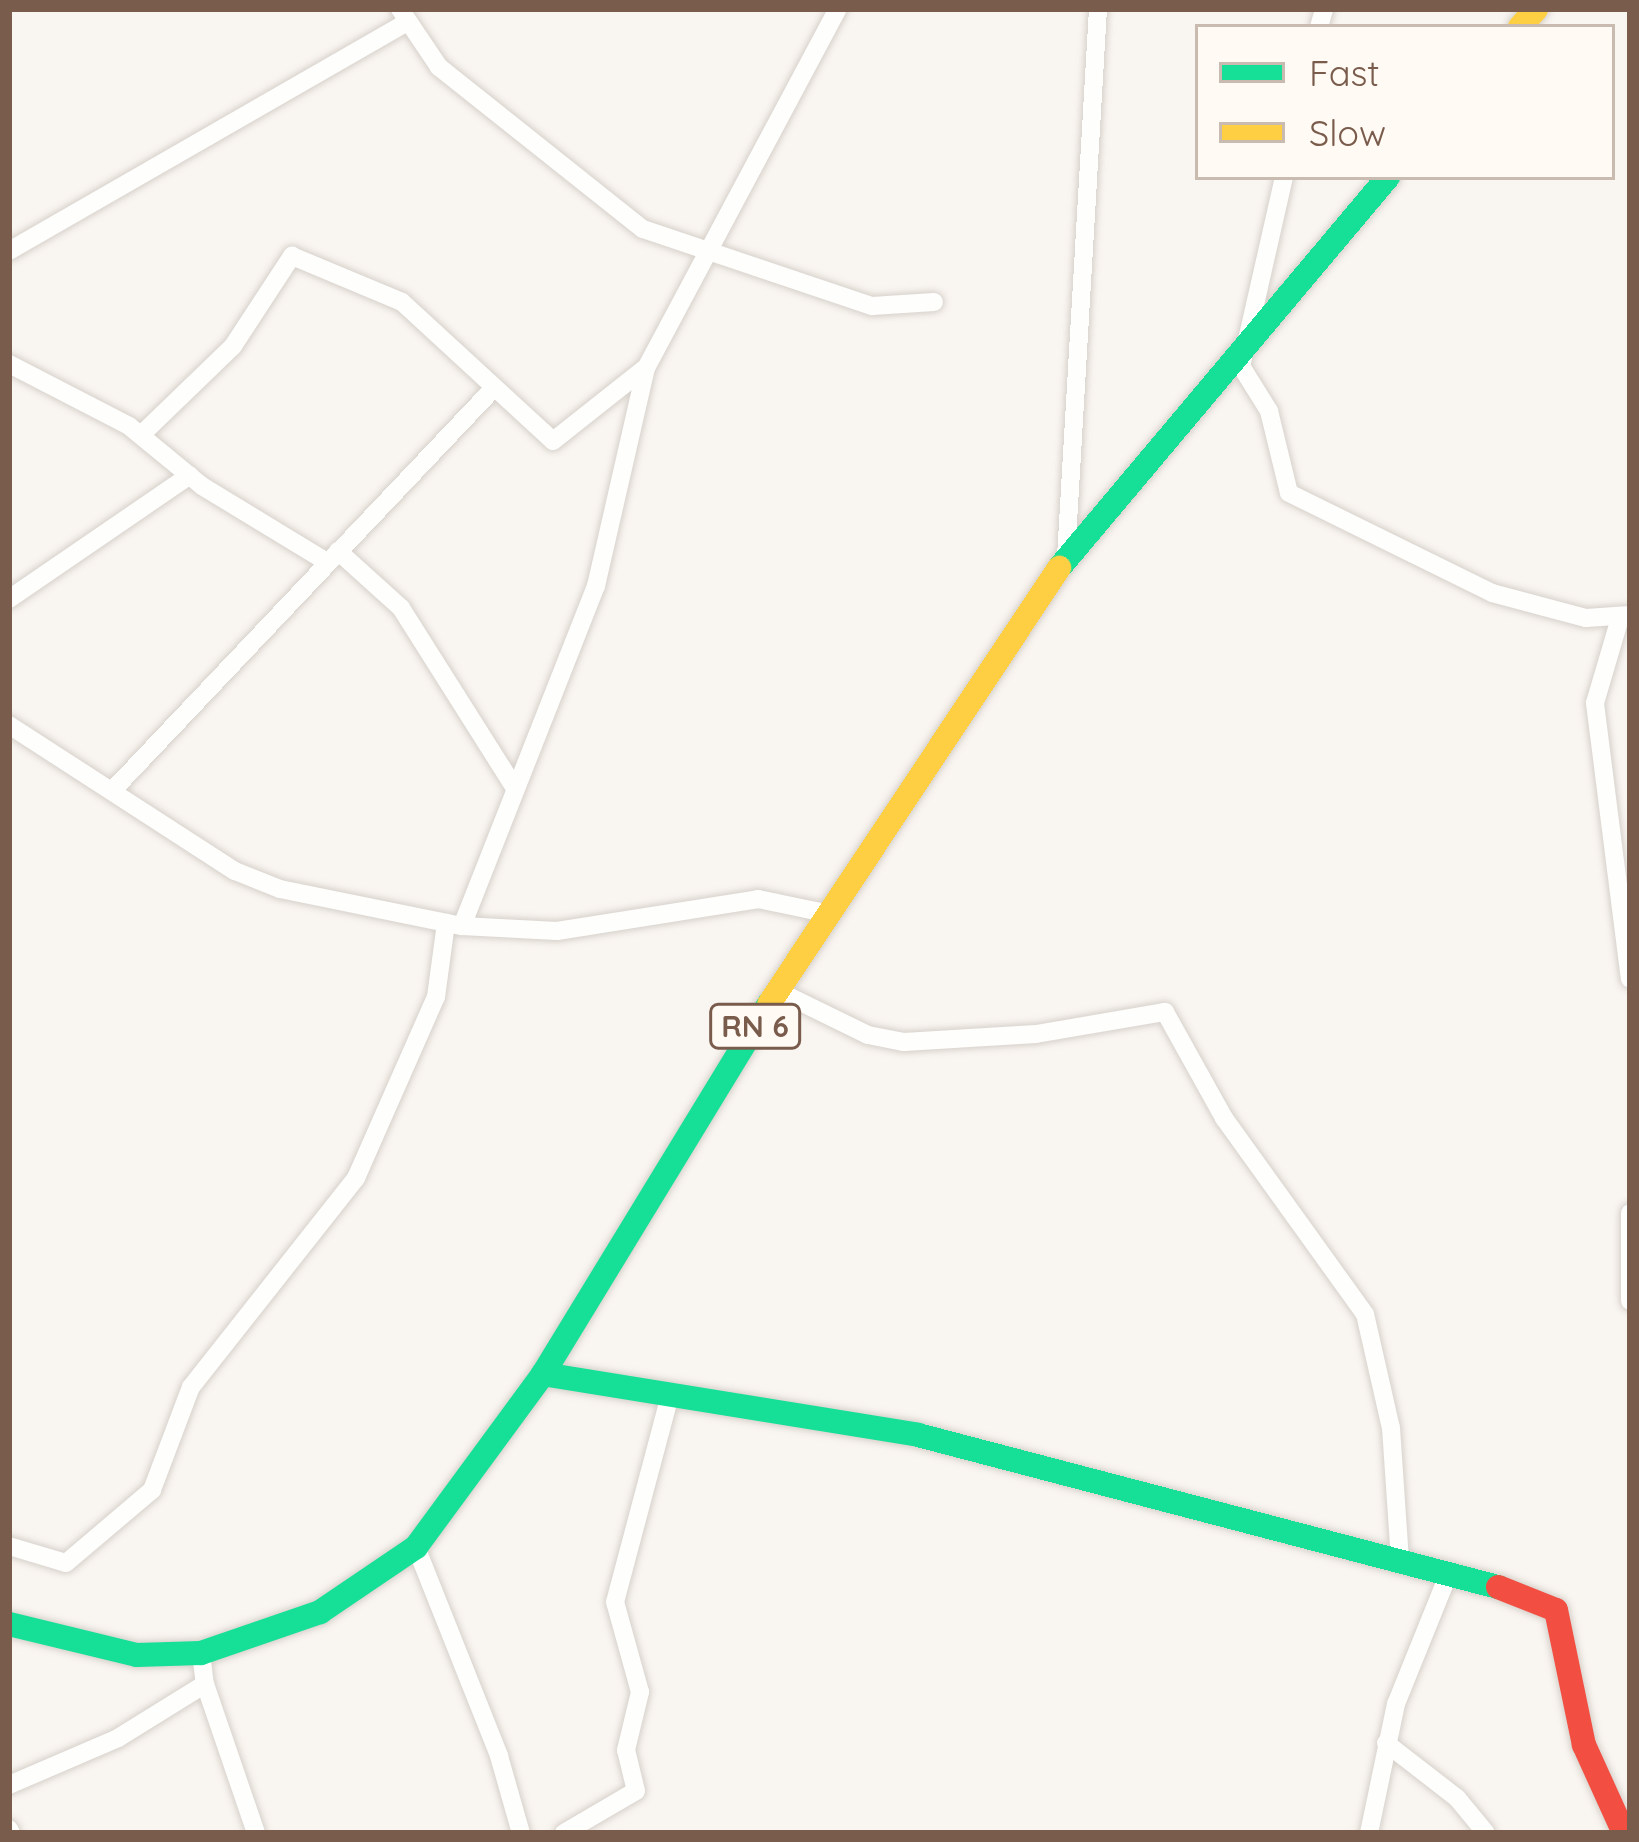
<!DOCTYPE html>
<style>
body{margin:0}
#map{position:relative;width:1639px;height:1842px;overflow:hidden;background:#f9f5f0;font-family:Quicksand,sans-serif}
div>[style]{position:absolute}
.roads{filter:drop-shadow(0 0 3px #d7d1cb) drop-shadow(0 0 3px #d7d1cb)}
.street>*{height:18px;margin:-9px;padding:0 9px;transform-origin:9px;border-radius:9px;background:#fefefd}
.fast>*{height:24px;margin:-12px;padding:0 12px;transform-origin:12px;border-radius:12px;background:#16e098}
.slow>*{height:24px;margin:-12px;padding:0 12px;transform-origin:12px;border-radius:12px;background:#ffcf43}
.jam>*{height:24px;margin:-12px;padding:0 12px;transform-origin:12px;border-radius:12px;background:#f24e42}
span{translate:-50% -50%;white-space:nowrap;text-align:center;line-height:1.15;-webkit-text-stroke:9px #fffaf3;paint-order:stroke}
.shield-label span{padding:3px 9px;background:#fffaf3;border:3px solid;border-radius:9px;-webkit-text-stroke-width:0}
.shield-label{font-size:30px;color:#7a5c4d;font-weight:700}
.frame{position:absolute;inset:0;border:12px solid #7a5c4d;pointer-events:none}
.legend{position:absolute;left:1195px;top:24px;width:420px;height:156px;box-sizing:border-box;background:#fffaf3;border:3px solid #cabbb1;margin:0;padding:15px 21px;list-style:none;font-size:36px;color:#7a5c4d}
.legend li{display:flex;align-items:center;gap:24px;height:60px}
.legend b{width:60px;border:3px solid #cabbb1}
</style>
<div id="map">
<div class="roads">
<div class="street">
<div style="left:400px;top:9px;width:70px;rotate:56.1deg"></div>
<div style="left:439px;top:67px;width:260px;rotate:38.5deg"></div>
<div style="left:643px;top:229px;width:242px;rotate:18.6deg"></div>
<div style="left:872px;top:306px;width:62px;rotate:-3.7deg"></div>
<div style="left:1319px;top:27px;width:19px;rotate:-74deg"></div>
<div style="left:1284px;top:177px;width:194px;rotate:102.8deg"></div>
<div style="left:1241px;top:366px;width:53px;rotate:58.1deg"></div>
<div style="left:1269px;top:411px;width:84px;rotate:76.3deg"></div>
<div style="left:1289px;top:493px;width:226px;rotate:26.2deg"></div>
<div style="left:1492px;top:593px;width:97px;rotate:14.9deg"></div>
<div style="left:1586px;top:618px;width:44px;rotate:-3.9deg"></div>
<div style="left:9px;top:251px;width:458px;rotate:-29.9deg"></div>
<div style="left:9px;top:364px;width:135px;rotate:27.3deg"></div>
<div style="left:129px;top:426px;width:94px;rotate:39.4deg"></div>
<div style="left:202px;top:486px;width:146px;rotate:31.3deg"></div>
<div style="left:142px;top:434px;width:127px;rotate:-44deg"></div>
<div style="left:233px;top:346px;width:108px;rotate:-56.8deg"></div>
<div style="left:292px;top:256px;width:119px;rotate:22.7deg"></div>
<div style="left:402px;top:302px;width:205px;rotate:42.6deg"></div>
<div style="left:553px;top:441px;width:116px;rotate:-38.4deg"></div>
<div style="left:338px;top:551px;width:85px;rotate:42.1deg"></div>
<div style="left:401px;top:608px;width:213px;rotate:57.7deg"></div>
<div style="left:1066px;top:557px;width:549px;rotate:-86.66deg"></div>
<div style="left:9px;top:599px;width:219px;rotate:-34.4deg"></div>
<div style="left:1620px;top:618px;width:89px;rotate:106.4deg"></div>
<div style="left:1595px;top:703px;width:278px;rotate:82.8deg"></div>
<div style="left:9px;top:725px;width:269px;rotate:32.9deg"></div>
<div style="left:235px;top:871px;width:48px;rotate:21.8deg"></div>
<div style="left:280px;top:889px;width:186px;rotate:11.5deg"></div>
<div style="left:462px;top:926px;width:95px;rotate:3deg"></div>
<div style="left:557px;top:931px;width:204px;rotate:-9deg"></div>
<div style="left:758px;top:899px;width:68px;rotate:11.8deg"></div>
<div style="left:112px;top:791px;width:554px;rotate:-46.54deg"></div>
<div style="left:462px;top:926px;width:365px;rotate:-68.5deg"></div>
<div style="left:596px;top:586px;width:224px;rotate:-77.1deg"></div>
<div style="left:646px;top:368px;width:407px;rotate:-61.9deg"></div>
<div style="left:776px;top:990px;width:102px;rotate:26.1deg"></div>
<div style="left:868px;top:1035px;width:37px;rotate:11deg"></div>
<div style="left:904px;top:1042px;width:132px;rotate:-3.5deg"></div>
<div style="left:1036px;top:1034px;width:131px;rotate:-9.7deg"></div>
<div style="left:1165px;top:1012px;width:121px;rotate:60.9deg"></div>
<div style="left:1224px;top:1118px;width:241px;rotate:54.3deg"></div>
<div style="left:1365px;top:1314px;width:117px;rotate:77.2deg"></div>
<div style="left:1391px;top:1428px;width:132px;rotate:86.1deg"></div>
<div style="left:1630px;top:1213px;width:88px;rotate:90deg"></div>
<div style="left:9px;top:1546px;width:59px;rotate:16.6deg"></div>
<div style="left:66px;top:1563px;width:113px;rotate:-40.3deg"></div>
<div style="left:152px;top:1490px;width:110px;rotate:-69.3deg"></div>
<div style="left:191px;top:1387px;width:266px;rotate:-51.7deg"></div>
<div style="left:356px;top:1178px;width:198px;rotate:-66.2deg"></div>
<div style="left:436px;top:997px;width:75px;rotate:-82.3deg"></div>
<div style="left:416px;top:1547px;width:225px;rotate:68.3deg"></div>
<div style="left:499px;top:1756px;width:80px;rotate:74.1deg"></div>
<div style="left:201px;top:1653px;width:31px;rotate:83deg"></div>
<div style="left:205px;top:1684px;width:157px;rotate:71.1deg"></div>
<div style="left:1386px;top:1743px;width:90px;rotate:37.8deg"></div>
<div style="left:1457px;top:1798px;width:45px;rotate:50.4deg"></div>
<div style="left:9px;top:1785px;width:119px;rotate:-23.3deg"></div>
<div style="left:118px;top:1738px;width:102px;rotate:-31.8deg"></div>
<div style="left:9px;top:1829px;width:4px;rotate:63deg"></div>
<div style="left:564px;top:1833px;width:83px;rotate:-30.3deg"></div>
<div style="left:636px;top:1791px;width:42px;rotate:-103.7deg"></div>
<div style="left:626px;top:1750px;width:60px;rotate:-76.4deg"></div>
<div style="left:640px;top:1692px;width:93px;rotate:-105.5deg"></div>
<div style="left:615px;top:1602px;width:214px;rotate:-75.1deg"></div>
<div style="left:1369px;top:1833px;width:132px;rotate:-78.2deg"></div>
<div style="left:1396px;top:1704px;width:136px;rotate:-68deg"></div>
</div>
<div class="fast">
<div style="left:1059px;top:568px;width:511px;rotate:-49.92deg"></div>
<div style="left:543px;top:1374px;width:380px;rotate:9.2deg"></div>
<div style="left:918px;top:1435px;width:600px;rotate:14.69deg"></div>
<div style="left:9px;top:1624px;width:132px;rotate:13.6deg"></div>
<div style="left:137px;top:1655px;width:64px;rotate:-1.8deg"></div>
<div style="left:201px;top:1653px;width:126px;rotate:-19deg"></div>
<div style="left:320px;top:1612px;width:116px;rotate:-34.1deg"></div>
<div style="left:416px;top:1547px;width:215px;rotate:-53.7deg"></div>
<div style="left:543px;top:1374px;width:434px;rotate:-58.6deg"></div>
</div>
<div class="slow">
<div style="left:1520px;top:27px;width:24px;rotate:-48deg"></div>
<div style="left:769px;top:1004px;width:524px;rotate:-56.37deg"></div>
</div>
<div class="jam">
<div style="left:1498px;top:1587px;width:62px;rotate:21.6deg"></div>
<div style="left:1556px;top:1610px;width:138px;rotate:78.3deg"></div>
<div style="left:1584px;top:1745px;width:97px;rotate:65.6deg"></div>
</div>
</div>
<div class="shield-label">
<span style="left:755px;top:1026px">RN 6</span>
</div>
<div class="frame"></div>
<ul class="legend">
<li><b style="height:15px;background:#16e098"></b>Fast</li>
<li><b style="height:15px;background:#ffcf43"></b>Slow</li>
</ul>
</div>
